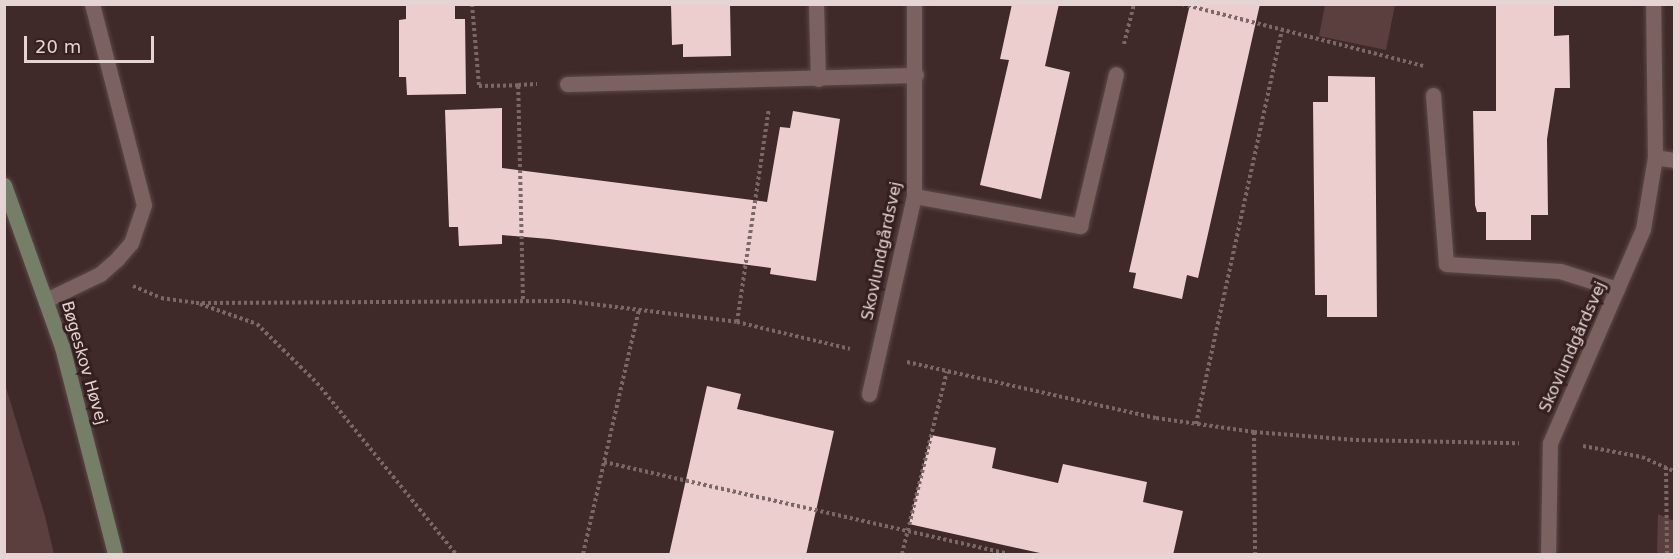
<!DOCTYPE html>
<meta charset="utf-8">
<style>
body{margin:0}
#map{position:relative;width:1679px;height:559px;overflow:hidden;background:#402a29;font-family:"DejaVu Sans",sans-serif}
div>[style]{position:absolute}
.green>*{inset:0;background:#5a3f3e}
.building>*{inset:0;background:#ebcecd}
.path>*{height:4px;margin-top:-2px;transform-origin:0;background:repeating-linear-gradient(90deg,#7a6766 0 3px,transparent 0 6px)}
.roads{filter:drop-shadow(0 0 2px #5b4948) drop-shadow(0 0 2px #5b4948)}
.lane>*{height:15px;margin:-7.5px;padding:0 7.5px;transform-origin:7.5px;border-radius:7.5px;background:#7b6160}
.street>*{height:15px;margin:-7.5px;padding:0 7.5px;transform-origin:7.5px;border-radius:7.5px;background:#7b6160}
.secondary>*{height:15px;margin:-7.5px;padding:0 7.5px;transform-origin:7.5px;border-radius:7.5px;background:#757f68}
span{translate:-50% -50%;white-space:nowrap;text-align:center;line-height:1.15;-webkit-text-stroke:6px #35201f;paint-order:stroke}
.street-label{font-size:16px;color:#e4d5d4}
.frame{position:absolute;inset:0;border:6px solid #e4d5d4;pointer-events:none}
.scale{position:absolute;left:24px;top:36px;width:130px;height:27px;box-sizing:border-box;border:3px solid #e4d5d4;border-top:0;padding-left:8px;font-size:18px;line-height:21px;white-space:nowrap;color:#e4d5d4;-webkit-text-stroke:4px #35201f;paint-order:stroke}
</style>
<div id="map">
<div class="green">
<div style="clip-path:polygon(1325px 5px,1395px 5px,1386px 50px,1319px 36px)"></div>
<div style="clip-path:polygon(4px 381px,45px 516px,54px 554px,5px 554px)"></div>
<div style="clip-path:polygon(1658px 514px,1674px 521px,1674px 554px,1657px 554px)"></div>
</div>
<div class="building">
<div style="clip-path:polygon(406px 4px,455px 4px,455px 19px,465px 19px,466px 94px,407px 95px,406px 77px,399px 77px,399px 20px,406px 19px)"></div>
<div style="clip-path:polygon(671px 4px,730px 4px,731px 56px,683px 57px,683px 44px,672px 45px)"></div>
<div style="clip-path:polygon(1012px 4px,1059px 4px,1045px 66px,1070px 72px,1041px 199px,980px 185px,1009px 60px,1000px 59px)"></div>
<div style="clip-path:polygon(1190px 4px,1260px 4px,1198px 278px,1187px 275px,1182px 299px,1133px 288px,1136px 273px,1129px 272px)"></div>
<div style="clip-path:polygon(1496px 4px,1554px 4px,1554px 36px,1569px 35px,1570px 88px,1555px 88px,1547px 139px,1548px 215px,1531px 215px,1531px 240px,1486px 240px,1486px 212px,1477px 212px,1475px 205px,1473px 111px,1496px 111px)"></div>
<div style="clip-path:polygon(1328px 76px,1375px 77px,1377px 317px,1327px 317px,1327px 295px,1315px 295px,1313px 102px,1328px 102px)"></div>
<div style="clip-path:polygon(502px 108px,502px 168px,767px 202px,780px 127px,790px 128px,793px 111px,840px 119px,816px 281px,770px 274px,771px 268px,549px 239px,502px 235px,502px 244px,459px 246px,458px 227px,449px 227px,445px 110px)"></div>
<div style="clip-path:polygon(707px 386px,741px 394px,737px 409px,834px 431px,806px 555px,669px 555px)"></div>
<div style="clip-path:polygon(931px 435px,996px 448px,992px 468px,1058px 483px,1063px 464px,1147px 482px,1143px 502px,1183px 511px,1173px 555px,1049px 555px,909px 524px)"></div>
</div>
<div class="path">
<div style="left:472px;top:4px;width:82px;rotate:85.1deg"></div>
<div style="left:479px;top:86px;width:39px;rotate:-1deg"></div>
<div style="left:1182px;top:4px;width:249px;rotate:14.4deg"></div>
<div style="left:1124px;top:44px;width:41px;rotate:-76deg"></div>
<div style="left:133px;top:286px;width:30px;rotate:23deg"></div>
<div style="left:161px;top:298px;width:35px;rotate:8deg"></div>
<div style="left:196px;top:303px;width:371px;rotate:-0.3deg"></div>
<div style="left:567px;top:301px;width:171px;rotate:7deg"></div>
<div style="left:737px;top:322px;width:116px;rotate:13.4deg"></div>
<div style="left:523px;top:299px;width:214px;rotate:-91.3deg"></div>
<div style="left:518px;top:85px;width:19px;rotate:-3deg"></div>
<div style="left:200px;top:304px;width:60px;rotate:19.3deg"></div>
<div style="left:257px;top:324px;width:84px;rotate:44.5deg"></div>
<div style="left:317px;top:383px;width:220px;rotate:50.9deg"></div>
<div style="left:737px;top:322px;width:215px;rotate:-81.5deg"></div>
<div style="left:907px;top:362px;width:255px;rotate:12.7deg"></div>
<div style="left:1156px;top:418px;width:99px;rotate:8.1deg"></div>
<div style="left:1254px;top:432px;width:102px;rotate:4.5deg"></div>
<div style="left:1356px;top:440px;width:163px;rotate:1.1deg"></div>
<div style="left:1196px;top:424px;width:403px;rotate:-77.7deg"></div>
<div style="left:1254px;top:432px;width:122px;rotate:89.5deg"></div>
<div style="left:1583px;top:446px;width:60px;rotate:10.6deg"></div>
<div style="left:1642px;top:457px;width:35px;rotate:24deg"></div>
<div style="left:604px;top:462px;width:414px;rotate:12.8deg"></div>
<div style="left:1666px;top:467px;width:87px;rotate:89.3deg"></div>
<div style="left:583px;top:554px;width:251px;rotate:-77.1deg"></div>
<div style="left:902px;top:554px;width:188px;rotate:-76.2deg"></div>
</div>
<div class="roads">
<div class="lane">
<div style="left:816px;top:4px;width:75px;rotate:88.5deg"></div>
<div style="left:567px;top:84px;width:349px;rotate:-1.5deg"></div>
<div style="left:1433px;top:95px;width:169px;rotate:85.6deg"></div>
<div style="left:1446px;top:264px;width:114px;rotate:3.5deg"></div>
<div style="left:1560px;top:271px;width:60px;rotate:17.5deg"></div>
<div style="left:914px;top:196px;width:169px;rotate:10.2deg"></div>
<div style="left:1080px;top:226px;width:156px;rotate:-76.7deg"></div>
<div style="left:46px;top:300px;width:60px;rotate:-25.7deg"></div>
<div style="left:100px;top:274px;width:23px;rotate:-41deg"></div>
<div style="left:117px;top:259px;width:21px;rotate:-49deg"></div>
<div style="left:131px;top:243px;width:40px;rotate:-71.1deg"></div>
<div style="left:144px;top:205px;width:208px;rotate:-104.5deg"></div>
</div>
<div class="street">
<div style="left:1655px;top:157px;width:19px;rotate:9deg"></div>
<div style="left:869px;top:394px;width:203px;rotate:-77.2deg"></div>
<div style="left:914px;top:196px;width:192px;rotate:-90deg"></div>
<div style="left:1548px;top:554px;width:111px;rotate:-89deg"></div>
<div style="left:1550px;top:443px;width:233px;rotate:-66.5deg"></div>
<div style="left:1643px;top:229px;width:73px;rotate:-80.5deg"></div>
<div style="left:1655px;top:157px;width:153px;rotate:-90.7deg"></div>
</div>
<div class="secondary">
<div style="left:4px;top:185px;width:172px;rotate:70.3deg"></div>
<div style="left:62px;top:347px;width:214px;rotate:75.6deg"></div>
</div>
</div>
<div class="street-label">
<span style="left:882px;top:251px;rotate:-78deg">Skovlundgårdsvej</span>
<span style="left:1573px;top:347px;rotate:-66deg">Skovlundgårdsvej</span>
<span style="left:84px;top:363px;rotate:74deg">Bøgeskov Høvej</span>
</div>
<div class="frame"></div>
<div class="scale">20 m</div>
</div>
